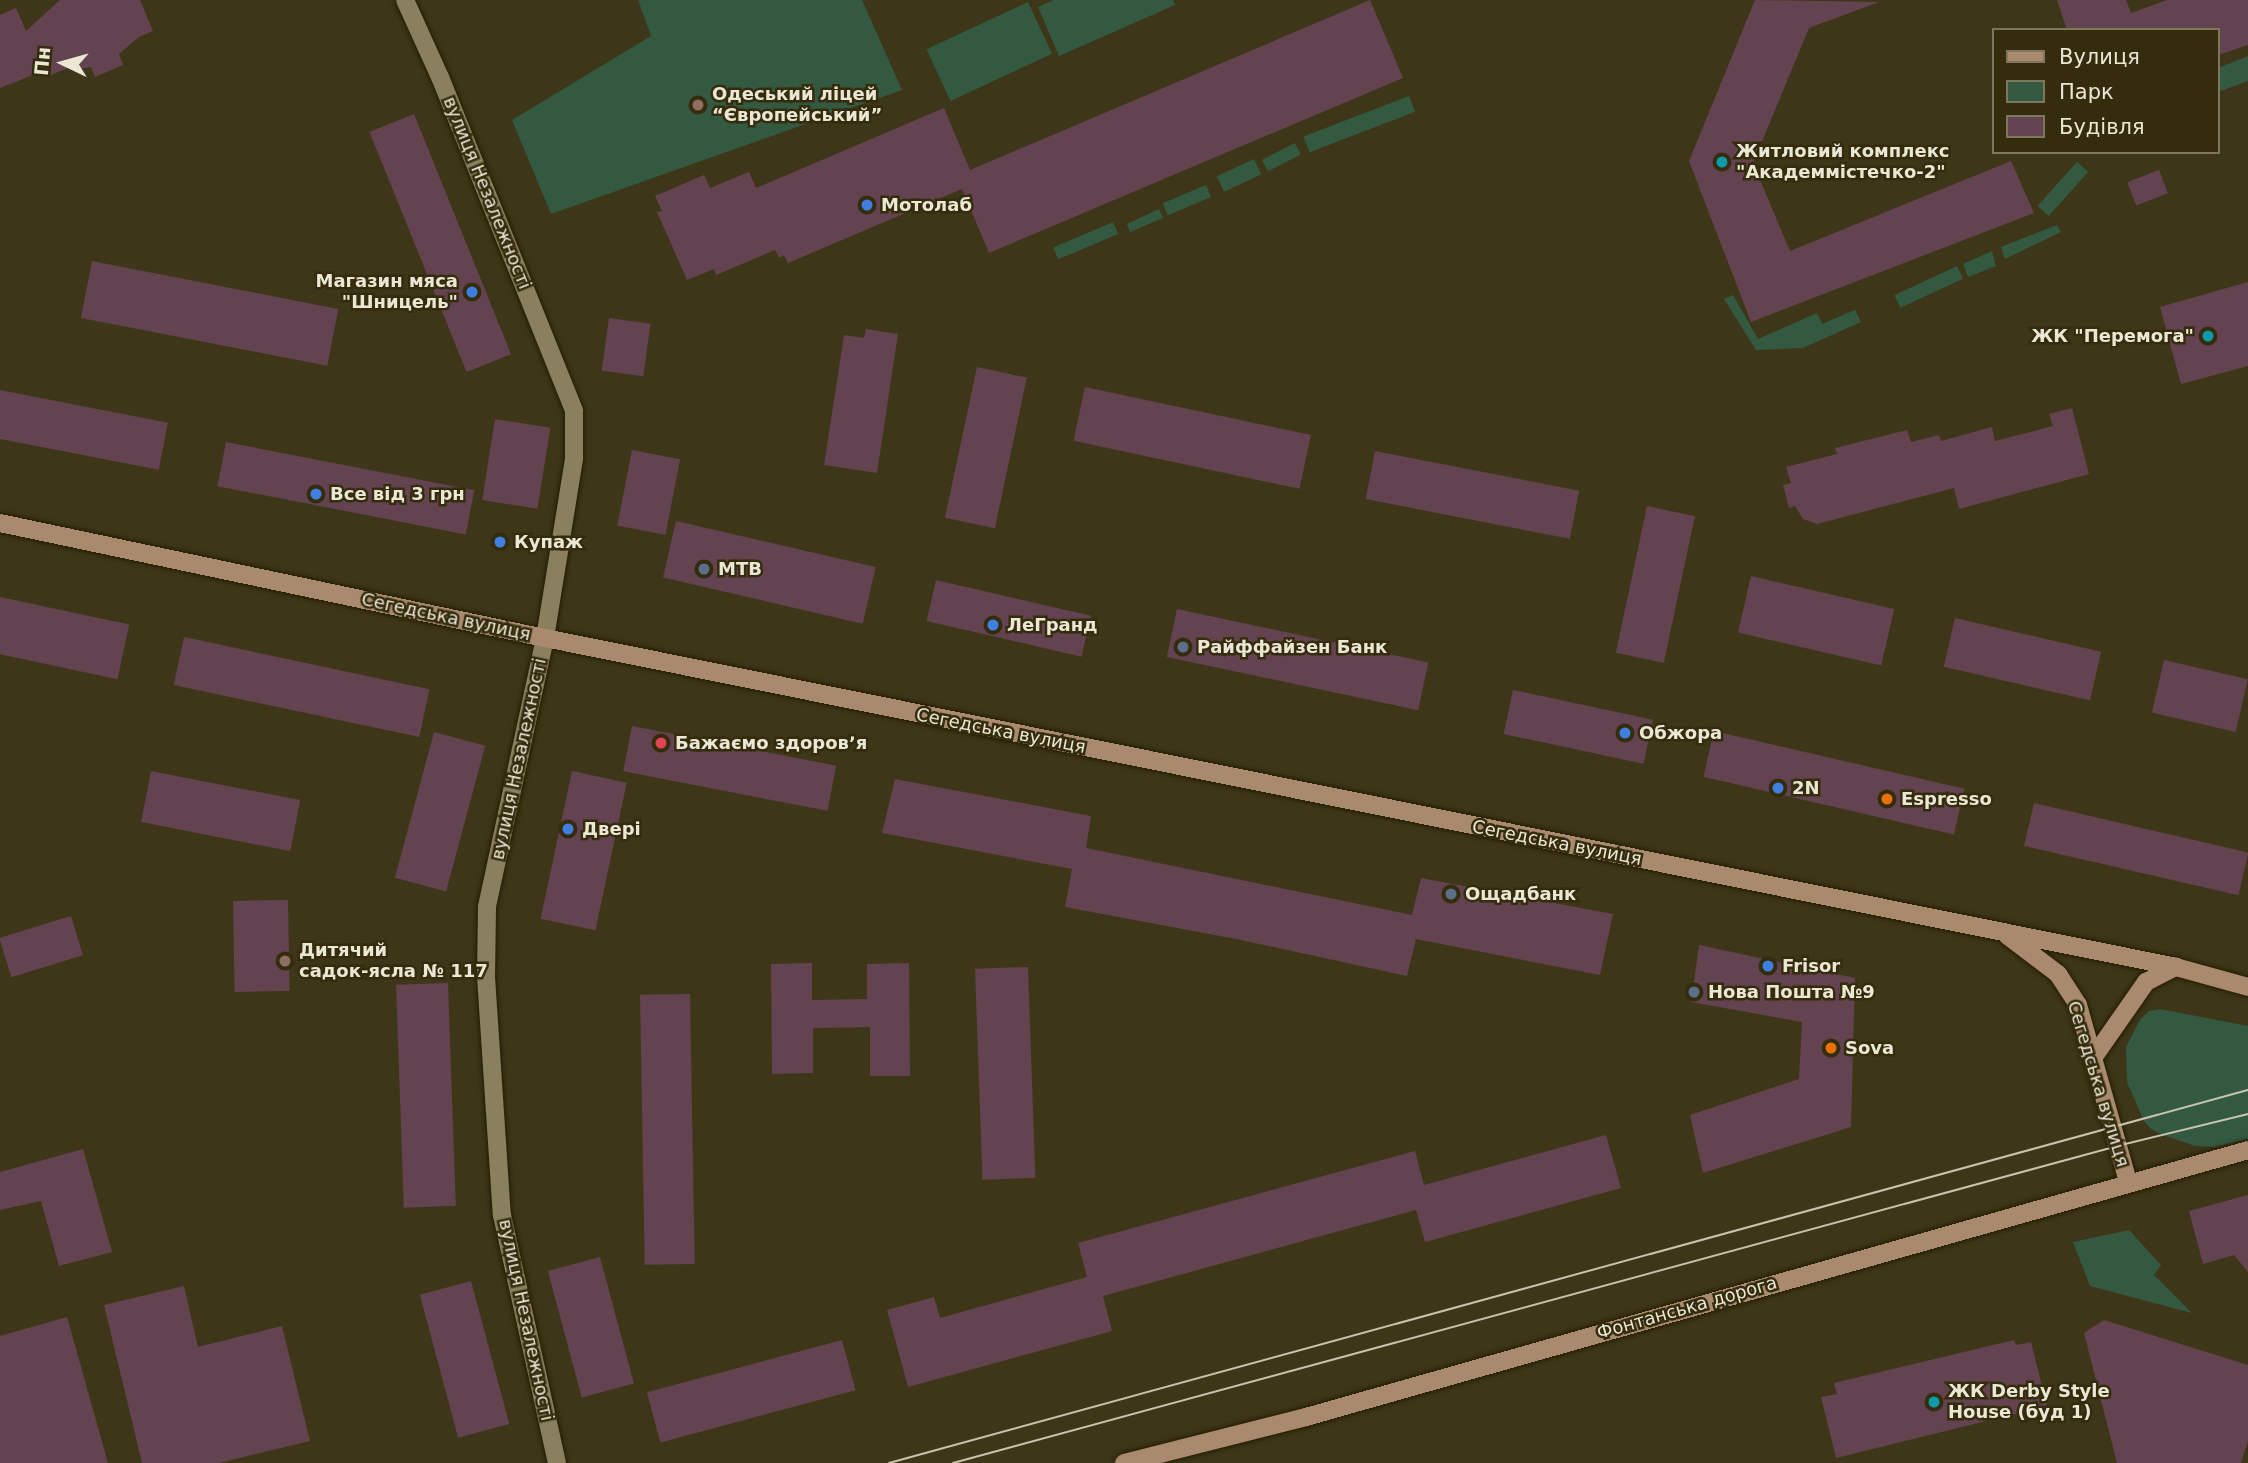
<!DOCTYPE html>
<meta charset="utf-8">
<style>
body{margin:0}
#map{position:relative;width:2248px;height:1463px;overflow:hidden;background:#3e3618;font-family:"DejaVu Sans",sans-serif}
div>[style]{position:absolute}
.green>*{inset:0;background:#345941;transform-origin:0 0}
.building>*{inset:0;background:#634350;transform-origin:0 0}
.roads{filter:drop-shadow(0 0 2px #251d00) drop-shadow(0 0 2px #251d00)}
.street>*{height:18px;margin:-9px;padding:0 9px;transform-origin:9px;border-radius:9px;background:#898060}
.secondary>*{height:18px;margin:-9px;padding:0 9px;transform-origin:9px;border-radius:9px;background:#a98a6f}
.tram>*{height:2px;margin:-1px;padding:0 1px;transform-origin:1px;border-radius:1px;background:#c8c3af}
.dots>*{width:19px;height:19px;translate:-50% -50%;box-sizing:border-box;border:4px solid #342c0d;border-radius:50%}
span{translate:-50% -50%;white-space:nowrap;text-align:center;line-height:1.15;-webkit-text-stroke:5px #342c0d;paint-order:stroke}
.poi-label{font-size:18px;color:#ebe7d5;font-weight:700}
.left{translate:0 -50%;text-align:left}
.right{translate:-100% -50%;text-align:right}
.street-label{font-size:18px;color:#ebe7d5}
.legend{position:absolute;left:1992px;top:28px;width:228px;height:126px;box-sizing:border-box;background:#342c0d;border:2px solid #7d775d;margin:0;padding:9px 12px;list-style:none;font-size:21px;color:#ebe7d5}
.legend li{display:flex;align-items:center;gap:14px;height:35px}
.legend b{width:35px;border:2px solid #7d775d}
.north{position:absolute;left:28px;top:28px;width:70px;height:70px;-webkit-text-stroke:5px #342c0d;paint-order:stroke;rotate:275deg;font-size:19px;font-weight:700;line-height:28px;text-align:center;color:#ebe7d5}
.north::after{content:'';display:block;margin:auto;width:24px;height:32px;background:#ebe7d5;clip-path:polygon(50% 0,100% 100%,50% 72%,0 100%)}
</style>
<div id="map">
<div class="green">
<div style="clip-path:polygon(638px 0,862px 0,902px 90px,551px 214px,512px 120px,651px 36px)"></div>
<div style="clip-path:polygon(1054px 0,1173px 0,1175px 5px,1059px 56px,1038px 7px)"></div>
<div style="left:1028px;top:2px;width:57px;height:112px;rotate:65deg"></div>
<div style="clip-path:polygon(2248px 56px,2248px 81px,2218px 92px,2218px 68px)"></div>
<div style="left:1409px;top:96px;width:17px;height:113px;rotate:69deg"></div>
<div style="left:1295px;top:143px;width:13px;height:37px;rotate:63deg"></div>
<div style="left:1254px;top:159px;width:17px;height:41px;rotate:65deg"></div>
<div style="left:2077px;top:162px;width:15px;height:59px;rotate:42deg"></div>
<div style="left:1206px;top:185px;width:13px;height:47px;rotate:67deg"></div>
<div style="clip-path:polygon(1159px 209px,1163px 218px,1130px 232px,1127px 224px)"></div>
<div style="left:1113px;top:222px;width:13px;height:65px;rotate:67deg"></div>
<div style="clip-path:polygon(2057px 225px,2061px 232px,2005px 259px,2001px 247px)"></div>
<div style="clip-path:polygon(1992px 251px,1996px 266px,1968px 277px,1963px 264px)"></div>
<div style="left:1957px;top:266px;width:14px;height:69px;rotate:65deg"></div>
<div style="clip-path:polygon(1733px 295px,1758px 339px,1817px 313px,1822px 324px,1855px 310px,1861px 322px,1803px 348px,1756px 350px,1724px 299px)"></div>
<div style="clip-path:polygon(2160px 1009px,2248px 1026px,2248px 1139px,2214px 1147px,2195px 1146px,2163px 1135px,2151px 1129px,2144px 1121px,2127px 1082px,2126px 1047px,2140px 1020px,2149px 1011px)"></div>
<div style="clip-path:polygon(2129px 1230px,2161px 1265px,2154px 1275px,2192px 1313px,2090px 1286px,2073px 1242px)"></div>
</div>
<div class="building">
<div style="clip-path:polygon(60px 0,140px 0,153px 31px,139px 37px,119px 54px,123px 65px,95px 77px,91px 67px,74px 70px,73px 66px,46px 77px,43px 71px,0 88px,0 15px,16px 8px,26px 31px)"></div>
<div style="clip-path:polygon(1370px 0,1403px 78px,989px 253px,962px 189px,788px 263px,784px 255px,779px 258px,775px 250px,716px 275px,714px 269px,687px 280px,657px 212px,662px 211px,655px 196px,704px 175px,710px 188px,749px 172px,756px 188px,944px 108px,970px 170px)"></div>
<div style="clip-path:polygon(1755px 0,1879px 2px,1809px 28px,1753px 163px,1790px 251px,2011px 161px,2034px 213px,1751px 322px,1689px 161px)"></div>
<div style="clip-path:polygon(2057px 0,2126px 0,2131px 13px,2167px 0,2248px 0,2248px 45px,2218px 55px,2218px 30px,2067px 30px)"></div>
<div style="left:414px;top:114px;width:259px;height:48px;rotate:68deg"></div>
<div style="left:2159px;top:170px;width:25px;height:34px;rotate:69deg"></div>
<div style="left:92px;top:261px;width:251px;height:58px;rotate:11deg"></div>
<div style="clip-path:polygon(2248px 282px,2248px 366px,2181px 384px,2160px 307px)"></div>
<div style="left:609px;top:318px;width:42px;height:53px;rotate:8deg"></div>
<div style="clip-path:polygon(866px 329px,898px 334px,877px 473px,824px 465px,844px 335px,864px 338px)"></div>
<div style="left:977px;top:367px;width:51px;height:154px;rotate:12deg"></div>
<div style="left:1085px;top:387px;width:231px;height:55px;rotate:12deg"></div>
<div style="left:0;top:390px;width:171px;height:48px;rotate:11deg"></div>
<div style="clip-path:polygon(2072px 408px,2089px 474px,1959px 509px,1954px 488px,1817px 524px,1803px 519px,1795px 506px,1789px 508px,1783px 485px,1791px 483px,1786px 467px,1837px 454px,1835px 448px,1907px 430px,1911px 442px,1939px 435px,1941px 441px,1992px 427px,1995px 441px,2053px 426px,2049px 414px)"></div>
<div style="left:495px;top:419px;width:56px;height:82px;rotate:9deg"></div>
<div style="left:226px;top:442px;width:253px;height:45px;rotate:11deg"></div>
<div style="left:632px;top:450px;width:49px;height:77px;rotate:11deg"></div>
<div style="left:1375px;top:451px;width:208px;height:49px;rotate:11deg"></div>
<div style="left:1647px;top:506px;width:49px;height:150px;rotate:12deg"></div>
<div style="left:676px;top:521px;width:205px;height:58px;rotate:13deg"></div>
<div style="left:1751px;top:576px;width:147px;height:58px;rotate:13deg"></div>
<div style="left:936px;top:580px;width:159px;height:42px;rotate:13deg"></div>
<div style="left:0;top:597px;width:132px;height:56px;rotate:12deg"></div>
<div style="left:1177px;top:609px;width:257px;height:49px;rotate:12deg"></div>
<div style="left:1955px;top:618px;width:150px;height:50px;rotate:13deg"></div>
<div style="left:184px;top:637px;width:251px;height:49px;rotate:12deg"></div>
<div style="left:2164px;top:660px;width:86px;height:54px;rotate:13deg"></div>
<div style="left:1513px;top:690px;width:143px;height:45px;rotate:12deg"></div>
<div style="left:632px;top:726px;width:208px;height:46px;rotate:11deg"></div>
<div style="left:1714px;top:731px;width:257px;height:47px;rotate:13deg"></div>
<div style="left:434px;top:732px;width:53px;height:151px;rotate:15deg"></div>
<div style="left:151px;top:771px;width:152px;height:52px;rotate:11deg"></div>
<div style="left:572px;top:771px;width:56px;height:151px;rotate:12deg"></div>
<div style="clip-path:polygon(895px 779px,1091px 816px,1086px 848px,1412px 915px,1421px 878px,1613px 914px,1600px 975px,1416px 939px,1407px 976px,1236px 939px,1065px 907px,1072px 869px,882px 833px)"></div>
<div style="left:2034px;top:803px;width:220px;height:44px;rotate:13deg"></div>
<div style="left:288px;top:900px;width:91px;height:55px;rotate:89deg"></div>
<div style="left:71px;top:916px;width:41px;height:75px;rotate:73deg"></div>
<div style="clip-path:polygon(1699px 945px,1855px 978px,1851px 1127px,1703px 1173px,1690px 1115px,1799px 1079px,1802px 1022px,1691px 1002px)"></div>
<div style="clip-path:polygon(812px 963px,812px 1000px,867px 999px,867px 964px,909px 963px,910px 1076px,870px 1076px,870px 1027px,813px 1028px,813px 1073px,772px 1074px,771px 964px)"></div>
<div style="left:1028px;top:967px;width:211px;height:53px;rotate:88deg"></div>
<div style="left:448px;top:983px;width:223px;height:52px;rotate:88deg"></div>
<div style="left:690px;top:994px;width:270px;height:50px;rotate:89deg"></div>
<div style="clip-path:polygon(1606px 1135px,1621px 1188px,1425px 1242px,1416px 1210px,1103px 1296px,1112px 1331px,908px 1387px,887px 1310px,934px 1297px,940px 1318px,1087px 1277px,1078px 1243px,1415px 1151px,1424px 1185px)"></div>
<div style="clip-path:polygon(83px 1149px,112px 1252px,59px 1266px,41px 1201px,0 1210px,0 1172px)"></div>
<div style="clip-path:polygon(2248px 1195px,2248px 1272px,2234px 1255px,2203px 1264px,2189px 1211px)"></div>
<div style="left:600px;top:1257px;width:131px;height:54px;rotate:75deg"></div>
<div style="left:471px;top:1281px;width:148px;height:53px;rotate:75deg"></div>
<div style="clip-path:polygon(184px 1286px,198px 1347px,282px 1326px,310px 1441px,219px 1463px,142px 1463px,104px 1305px)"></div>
<div style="clip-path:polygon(67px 1317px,108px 1463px,0 1463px,0 1336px)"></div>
<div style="clip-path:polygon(2104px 1320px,2248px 1365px,2248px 1441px,2241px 1463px,2117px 1463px,2084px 1333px)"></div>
<div style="left:842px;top:1340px;width:52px;height:202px;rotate:75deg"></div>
<div style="clip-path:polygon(2014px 1340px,2016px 1345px,2031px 1342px,2047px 1406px,1836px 1458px,1821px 1397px,1837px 1394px,1834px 1383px)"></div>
</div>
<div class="roads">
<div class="street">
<div style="left:405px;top:0;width:85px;rotate:65.6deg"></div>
<div style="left:440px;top:77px;width:360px;rotate:68.1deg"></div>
<div style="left:574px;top:411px;width:48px;rotate:90deg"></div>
<div style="left:574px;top:459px;width:181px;rotate:99.2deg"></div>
<div style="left:545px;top:638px;width:275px;rotate:102.2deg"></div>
<div style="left:487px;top:907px;width:70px;rotate:90.8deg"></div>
<div style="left:486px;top:977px;width:239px;rotate:86.2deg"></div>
<div style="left:502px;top:1215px;width:254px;rotate:77.5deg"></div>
</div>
<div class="secondary">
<div style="left:0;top:523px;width:557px;rotate:11.92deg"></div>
<div style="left:545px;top:638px;width:1664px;rotate:11.4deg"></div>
<div style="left:2176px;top:967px;width:75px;rotate:15.5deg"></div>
<div style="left:2008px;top:936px;width:63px;rotate:37.2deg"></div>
<div style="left:2058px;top:974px;width:37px;rotate:57deg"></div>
<div style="left:2078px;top:1005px;width:184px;rotate:74.2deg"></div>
<div style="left:2093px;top:1058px;width:93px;rotate:-55.1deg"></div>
<div style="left:2146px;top:982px;width:34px;rotate:-27deg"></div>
<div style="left:1124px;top:1463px;width:188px;rotate:-14.2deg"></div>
<div style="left:1306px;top:1417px;width:979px;rotate:-15.82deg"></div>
</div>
</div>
<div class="tram">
<div style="left:889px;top:1463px;width:1409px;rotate:-15.35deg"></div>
<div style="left:953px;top:1463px;width:1206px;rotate:-15.23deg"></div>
<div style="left:2117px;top:1146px;width:135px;rotate:-13.7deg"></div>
</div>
<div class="dots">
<div style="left:698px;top:105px;background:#8d6e63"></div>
<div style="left:1722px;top:162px;background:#0f9aa8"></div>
<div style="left:867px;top:205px;background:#3f7fe0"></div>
<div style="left:472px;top:292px;background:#3f7fe0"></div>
<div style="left:2208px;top:336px;background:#0f9aa8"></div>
<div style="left:316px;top:494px;background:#3f7fe0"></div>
<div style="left:500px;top:542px;background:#3f7fe0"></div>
<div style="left:704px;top:569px;background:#5c6f8a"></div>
<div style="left:993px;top:625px;background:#3f7fe0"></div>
<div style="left:1183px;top:647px;background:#5c6f8a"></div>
<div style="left:1625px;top:733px;background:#3f7fe0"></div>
<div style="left:661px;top:743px;background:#e0444e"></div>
<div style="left:1778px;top:788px;background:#3f7fe0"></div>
<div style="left:1887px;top:799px;background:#e8710a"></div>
<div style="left:568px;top:829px;background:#3f7fe0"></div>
<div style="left:1451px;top:894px;background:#5c6f8a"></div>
<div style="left:285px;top:961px;background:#8d6e63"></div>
<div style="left:1768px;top:966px;background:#3f7fe0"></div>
<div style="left:1694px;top:992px;background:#5c6f8a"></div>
<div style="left:1831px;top:1048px;background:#e8710a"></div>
<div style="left:1934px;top:1402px;background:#0f9aa8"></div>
</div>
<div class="poi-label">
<span class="left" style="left:712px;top:105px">Одеський ліцей<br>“Європейський”</span>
<span class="left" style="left:1736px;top:162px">Житловий комплекс<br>"Академмістечко-2"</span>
<span class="left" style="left:881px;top:205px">Мотолаб</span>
<span class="right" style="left:458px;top:292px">Магазин мяса<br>"Шницель"</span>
<span class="right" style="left:2194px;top:336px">ЖК "Перемога"</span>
<span class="left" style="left:330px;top:494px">Все від 3 грн</span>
<span class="left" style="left:514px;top:542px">Купаж</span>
<span class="left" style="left:718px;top:569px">МТВ</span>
<span class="left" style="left:1007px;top:625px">ЛеГранд</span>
<span class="left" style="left:1197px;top:647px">Райффайзен Банк</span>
<span class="left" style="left:1639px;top:733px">Обжора</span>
<span class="left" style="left:675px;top:743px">Бажаємо здоровʼя</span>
<span class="left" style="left:1792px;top:788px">2N</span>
<span class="left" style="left:1901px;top:799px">Espresso</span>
<span class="left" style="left:582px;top:829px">Двері</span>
<span class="left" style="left:1465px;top:894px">Ощадбанк</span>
<span class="left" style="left:299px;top:961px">Дитячий<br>садок-ясла № 117</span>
<span class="left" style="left:1782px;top:966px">Frisor</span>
<span class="left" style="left:1708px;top:992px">Нова Пошта №9</span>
<span class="left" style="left:1845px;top:1048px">Sova</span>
<span class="left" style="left:1948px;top:1402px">ЖК Derby Style<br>House (буд 1)</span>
</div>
<div class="street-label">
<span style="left:487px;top:193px;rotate:68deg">вулиця Незалежності</span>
<span style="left:446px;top:617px;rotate:12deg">Сегедська вулиця</span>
<span style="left:1001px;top:731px;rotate:11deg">Сегедська вулиця</span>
<span style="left:519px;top:759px;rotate:-78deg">вулиця Незалежності</span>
<span style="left:1557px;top:843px;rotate:11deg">Сегедська вулиця</span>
<span style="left:2098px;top:1084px;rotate:73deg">Сегедська вулиця</span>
<span style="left:1687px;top:1308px;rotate:-16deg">Фонтанська дорога</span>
<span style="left:526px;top:1320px;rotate:78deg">вулиця Незалежності</span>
</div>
<ul class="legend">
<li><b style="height:9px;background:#a98a6f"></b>Вулиця</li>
<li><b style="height:19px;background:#345941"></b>Парк</li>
<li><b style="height:19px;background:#634350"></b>Будівля</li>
</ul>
<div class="north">Пн</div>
</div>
